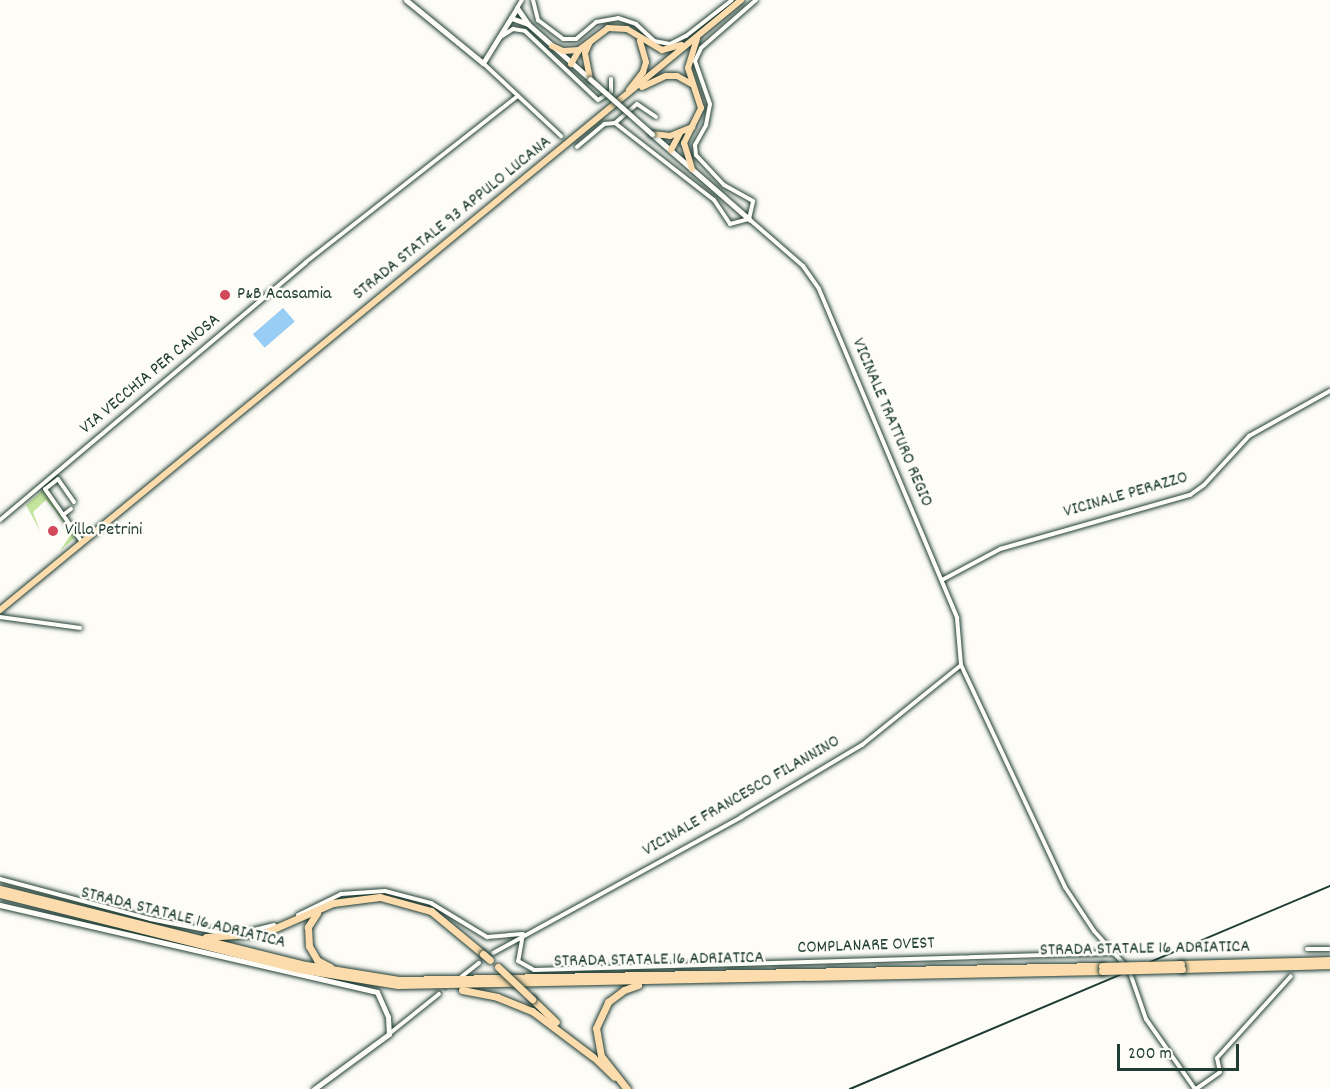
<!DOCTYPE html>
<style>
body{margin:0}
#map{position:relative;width:1330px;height:1089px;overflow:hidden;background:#fdfcf7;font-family:Dekko,sans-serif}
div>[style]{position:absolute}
.green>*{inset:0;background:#c4e59d}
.water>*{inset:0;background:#98cdf6;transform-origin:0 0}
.minor-tunnel>*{height:4px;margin-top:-2px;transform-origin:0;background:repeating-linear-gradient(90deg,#d1d6d0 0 4px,transparent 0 6px)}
.roads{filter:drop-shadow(0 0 2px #1f3d34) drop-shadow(0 0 2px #1f3d34)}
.minor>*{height:4px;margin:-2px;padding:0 2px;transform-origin:2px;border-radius:2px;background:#fdfcf7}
.tertiary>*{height:5px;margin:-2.5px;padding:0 2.5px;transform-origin:2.5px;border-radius:2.5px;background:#fdfcf7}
.primary>*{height:6px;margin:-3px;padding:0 3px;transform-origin:3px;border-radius:3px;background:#fcdcac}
.trunk>*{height:7px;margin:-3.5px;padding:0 3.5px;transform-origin:3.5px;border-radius:3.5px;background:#fcdcac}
.rail>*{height:1.5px;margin:-0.75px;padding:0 0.75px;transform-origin:0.75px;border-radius:0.75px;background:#1f3d34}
.bridges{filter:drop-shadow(0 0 2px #1f3d34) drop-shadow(0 0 2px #1f3d34)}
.tertiary-bridge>*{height:5px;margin:-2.5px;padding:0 2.5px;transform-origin:2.5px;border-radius:2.5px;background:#fdfcf7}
.trunk-bridge>*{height:7px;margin:-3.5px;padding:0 3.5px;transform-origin:3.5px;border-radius:3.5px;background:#fcdcac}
.dots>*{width:16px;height:16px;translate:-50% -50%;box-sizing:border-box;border:3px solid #fdfcf7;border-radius:50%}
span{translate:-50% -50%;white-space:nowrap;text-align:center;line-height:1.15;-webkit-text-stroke:5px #fdfcf7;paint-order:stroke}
.street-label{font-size:18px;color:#1f3d34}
.poi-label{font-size:18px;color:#1f3d34}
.left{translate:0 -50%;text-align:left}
.scale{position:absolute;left:1117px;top:1044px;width:122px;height:27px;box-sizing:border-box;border:3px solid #1f3d34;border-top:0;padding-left:8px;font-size:18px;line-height:21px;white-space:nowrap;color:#1f3d34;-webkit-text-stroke:4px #fdfcf7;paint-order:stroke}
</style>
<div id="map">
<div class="green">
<div style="clip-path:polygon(43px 490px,77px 536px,60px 551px,71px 534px,54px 509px,46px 500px,33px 512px,40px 531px,26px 505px)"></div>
</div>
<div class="water">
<div style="left:283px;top:308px;width:18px;height:40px;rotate:49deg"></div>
</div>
<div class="minor-tunnel">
<div style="left:479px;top:963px;width:17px;rotate:-36deg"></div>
<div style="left:439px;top:994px;width:15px;rotate:-37deg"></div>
</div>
<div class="roads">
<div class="minor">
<div style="left:533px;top:0;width:21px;rotate:76deg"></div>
<div style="left:538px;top:20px;width:31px;rotate:37deg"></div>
<div style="left:563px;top:39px;width:13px"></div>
<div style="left:576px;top:39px;width:26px;rotate:-40deg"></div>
<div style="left:596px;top:22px;width:22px;rotate:-10deg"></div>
<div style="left:618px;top:18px;width:19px;rotate:18deg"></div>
<div style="left:636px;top:24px;width:25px;rotate:43deg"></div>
<div style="left:654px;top:41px;width:16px;rotate:11deg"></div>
<div style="left:670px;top:44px;width:18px;rotate:-27deg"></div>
<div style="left:686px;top:36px;width:58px;rotate:-38deg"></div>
<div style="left:517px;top:8px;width:9px;rotate:-58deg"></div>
<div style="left:499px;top:38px;width:17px;rotate:-33deg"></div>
<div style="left:513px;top:29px;width:12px;rotate:9deg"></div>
<div style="left:525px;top:31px;width:100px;rotate:43.4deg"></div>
<div style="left:598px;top:100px;width:15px;rotate:-32deg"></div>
<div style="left:611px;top:92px;width:13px;rotate:-90deg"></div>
<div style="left:483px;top:63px;width:107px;rotate:43.1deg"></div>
<div style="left:615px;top:123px;width:29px;rotate:-41deg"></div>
<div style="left:637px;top:104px;width:23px;rotate:34deg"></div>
<div style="left:577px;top:147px;width:35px;rotate:-40deg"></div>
<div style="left:604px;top:124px;width:11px;rotate:-5deg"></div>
<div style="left:615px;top:123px;width:125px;rotate:37.9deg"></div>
<div style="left:714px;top:200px;width:29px;rotate:56deg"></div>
<div style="left:730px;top:224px;width:20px;rotate:-15deg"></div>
<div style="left:749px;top:219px;width:72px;rotate:41deg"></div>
<div style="left:803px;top:266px;width:28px;rotate:55deg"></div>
<div style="left:819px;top:289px;width:357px;rotate:67.2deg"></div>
<div style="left:957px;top:618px;width:47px;rotate:85.1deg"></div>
<div style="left:961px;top:665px;width:245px;rotate:64.9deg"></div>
<div style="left:1065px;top:887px;width:53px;rotate:56.6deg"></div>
<div style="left:1094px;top:931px;width:45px;rotate:47.7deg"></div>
<div style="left:749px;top:219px;width:18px;rotate:-77deg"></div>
<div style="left:753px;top:201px;width:33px;rotate:-151deg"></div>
<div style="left:724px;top:185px;width:41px;rotate:-133deg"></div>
<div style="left:696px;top:155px;width:10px;rotate:-96deg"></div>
<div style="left:695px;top:145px;width:23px;rotate:-61deg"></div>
<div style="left:706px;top:125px;width:21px;rotate:-79deg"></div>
<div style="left:710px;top:104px;width:46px;rotate:-109.2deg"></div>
<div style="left:695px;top:61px;width:14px;rotate:-65deg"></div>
<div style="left:701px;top:48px;width:73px;rotate:-41.1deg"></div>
<div style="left:74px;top:502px;width:28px;rotate:-125deg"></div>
<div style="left:58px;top:479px;width:16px;rotate:142deg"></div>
<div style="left:45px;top:489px;width:65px;rotate:55.1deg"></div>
<div style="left:63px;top:515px;width:10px;rotate:-37deg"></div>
<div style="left:0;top:520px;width:400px;rotate:-40.1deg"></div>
<div style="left:306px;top:262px;width:269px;rotate:-38.1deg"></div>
<div style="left:942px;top:580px;width:66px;rotate:-28.1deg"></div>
<div style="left:1000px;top:549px;width:198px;rotate:-15.9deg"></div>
<div style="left:1190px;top:495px;width:17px;rotate:-36deg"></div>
<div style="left:1204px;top:485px;width:67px;rotate:-47.4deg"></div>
<div style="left:1249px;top:436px;width:93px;rotate:-29.1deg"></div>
<div style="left:0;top:617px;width:81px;rotate:7.8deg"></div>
<div style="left:0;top:879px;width:155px;rotate:14.9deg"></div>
<div style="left:150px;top:919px;width:72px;rotate:11.2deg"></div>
<div style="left:298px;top:915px;width:48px;rotate:-26deg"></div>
<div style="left:341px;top:894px;width:44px;rotate:-3.9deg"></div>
<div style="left:385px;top:891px;width:48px;rotate:14.6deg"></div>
<div style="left:431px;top:903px;width:66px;rotate:31.3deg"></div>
<div style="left:487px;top:937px;width:35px;rotate:-5deg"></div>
<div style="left:250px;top:931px;width:25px;rotate:-14deg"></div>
<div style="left:523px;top:934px;width:27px;rotate:100deg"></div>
<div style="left:518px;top:961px;width:18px;rotate:29deg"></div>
<div style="left:534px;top:970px;width:578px;rotate:-1.68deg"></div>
<div style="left:1307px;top:949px;width:23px"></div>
<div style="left:493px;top:953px;width:283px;rotate:-28.7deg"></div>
<div style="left:741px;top:817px;width:141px;rotate:-30.8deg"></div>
<div style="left:862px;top:745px;width:127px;rotate:-38.9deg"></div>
<div style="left:1129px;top:970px;width:52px;rotate:70.9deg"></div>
<div style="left:1146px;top:1019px;width:85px;rotate:55deg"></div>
<div style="left:461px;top:977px;width:23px;rotate:-38deg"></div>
<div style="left:389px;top:1034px;width:64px;rotate:-38.7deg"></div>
<div style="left:1196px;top:1089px;width:29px;rotate:-35deg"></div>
<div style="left:1220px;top:1072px;width:14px;rotate:-102deg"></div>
<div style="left:1217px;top:1058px;width:110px;rotate:-47.9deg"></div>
</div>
<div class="tertiary">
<div style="left:406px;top:0;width:99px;rotate:39.3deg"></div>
<div style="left:483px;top:63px;width:65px;rotate:-58.3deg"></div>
<div style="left:517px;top:8px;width:19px;rotate:55deg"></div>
<div style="left:528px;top:24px;width:83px;rotate:41.6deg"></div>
<div style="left:511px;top:18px;width:18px;rotate:19deg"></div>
<div style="left:653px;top:135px;width:128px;rotate:41.2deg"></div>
<div style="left:0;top:905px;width:387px;rotate:13deg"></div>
<div style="left:377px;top:992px;width:27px;rotate:66deg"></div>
<div style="left:388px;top:1017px;width:17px;rotate:87deg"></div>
<div style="left:389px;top:1034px;width:93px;rotate:143.7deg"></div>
</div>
<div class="primary">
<div style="left:552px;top:46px;width:12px;rotate:24deg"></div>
<div style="left:563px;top:51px;width:16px;rotate:-4deg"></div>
<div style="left:571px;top:64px;width:16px;rotate:-60deg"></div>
<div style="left:579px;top:50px;width:36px;rotate:-37deg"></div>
<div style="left:608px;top:28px;width:19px;rotate:3deg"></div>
<div style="left:627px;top:29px;width:41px;rotate:31deg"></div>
<div style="left:662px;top:50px;width:20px;rotate:-15deg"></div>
<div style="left:590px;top:79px;width:26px;rotate:-101deg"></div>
<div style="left:585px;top:53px;width:12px;rotate:-66deg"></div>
<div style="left:642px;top:87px;width:26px;rotate:-25deg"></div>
<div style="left:666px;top:76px;width:11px"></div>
<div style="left:677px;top:76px;width:18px;rotate:29deg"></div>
<div style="left:629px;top:90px;width:23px;rotate:-52deg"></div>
<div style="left:643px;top:72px;width:10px;rotate:-73deg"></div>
<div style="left:646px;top:62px;width:22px;rotate:-106deg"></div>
<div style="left:652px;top:134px;width:18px;rotate:6deg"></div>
<div style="left:670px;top:136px;width:24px;rotate:-22deg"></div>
<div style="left:671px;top:150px;width:19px;rotate:-62deg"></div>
<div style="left:692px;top:169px;width:27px;rotate:-107deg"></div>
<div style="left:684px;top:143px;width:39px;rotate:-64deg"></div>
<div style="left:701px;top:108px;width:42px;rotate:-108deg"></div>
<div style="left:688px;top:68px;width:31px;rotate:-73deg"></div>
<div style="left:0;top:610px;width:960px;rotate:-39.46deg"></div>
<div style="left:593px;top:1057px;width:30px;rotate:44deg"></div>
</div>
<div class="trunk">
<div style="left:0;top:889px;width:309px;rotate:14deg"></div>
<div style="left:300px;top:964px;width:100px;rotate:9.2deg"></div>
<div style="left:399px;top:980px;width:703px;rotate:-1.14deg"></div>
<div style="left:0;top:894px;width:308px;rotate:14.1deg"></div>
<div style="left:299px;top:969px;width:100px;rotate:9.2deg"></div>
<div style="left:398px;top:985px;width:704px;rotate:-1.14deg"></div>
<div style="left:317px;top:913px;width:17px;rotate:123deg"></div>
<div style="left:308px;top:927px;width:19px;rotate:87deg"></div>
<div style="left:309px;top:946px;width:16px;rotate:60deg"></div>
<div style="left:317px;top:960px;width:15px;rotate:28deg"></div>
<div style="left:206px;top:937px;width:58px;rotate:-3.9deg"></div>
<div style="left:264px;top:933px;width:75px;rotate:-23.5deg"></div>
<div style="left:333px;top:903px;width:47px;rotate:-7.3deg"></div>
<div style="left:380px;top:897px;width:53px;rotate:15.4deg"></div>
<div style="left:431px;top:911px;width:67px;rotate:39.6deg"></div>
<div style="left:1181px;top:964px;width:149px;rotate:-1.5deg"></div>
<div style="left:1182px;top:969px;width:148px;rotate:-1.5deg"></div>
<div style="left:462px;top:990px;width:36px;rotate:11deg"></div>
<div style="left:497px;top:997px;width:38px;rotate:22deg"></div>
<div style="left:532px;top:1011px;width:76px;rotate:37deg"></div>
<div style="left:532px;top:999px;width:33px;rotate:44deg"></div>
<div style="left:627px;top:1089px;width:42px;rotate:-128.2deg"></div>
<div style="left:601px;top:1056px;width:28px;rotate:-100deg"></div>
<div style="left:596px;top:1028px;width:29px;rotate:-65deg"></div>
<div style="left:608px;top:1002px;width:20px;rotate:-37deg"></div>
<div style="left:624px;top:990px;width:15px;rotate:-20deg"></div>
</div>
</div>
<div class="rail">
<div style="left:850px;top:1089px;width:521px;rotate:-22.92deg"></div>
</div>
<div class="bridges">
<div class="tertiary-bridge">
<div style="left:590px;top:79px;width:83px;rotate:41.6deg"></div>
</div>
<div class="trunk-bridge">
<div style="left:483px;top:954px;width:9px;rotate:41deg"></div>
<div style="left:1102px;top:966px;width:79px;rotate:-1.5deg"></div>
<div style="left:498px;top:967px;width:47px;rotate:43.3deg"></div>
<div style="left:1102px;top:971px;width:80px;rotate:-1.4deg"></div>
</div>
</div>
<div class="dots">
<div style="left:225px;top:295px;background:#d1495b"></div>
<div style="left:53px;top:531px;background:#d1495b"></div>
</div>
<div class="street-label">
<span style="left:453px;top:219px;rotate:-39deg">STRADA STATALE 93 APPULO LUCANA</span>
<span style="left:151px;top:375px;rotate:-40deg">VIA VECCHIA PER CANOSA</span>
<span style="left:891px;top:423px;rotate:67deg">VICINALE TRATTURO REGIO</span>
<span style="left:1126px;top:496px;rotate:-16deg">VICINALE PERAZZO</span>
<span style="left:742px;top:797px;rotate:-30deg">VICINALE FRANCESCO FILANNINO</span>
<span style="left:183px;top:919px;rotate:14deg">STRADA STATALE 16 ADRIATICA</span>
<span style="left:866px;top:947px;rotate:-2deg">COMPLANARE OVEST</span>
<span style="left:1145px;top:950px;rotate:-1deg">STRADA STATALE 16 ADRIATICA</span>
<span style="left:659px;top:961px;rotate:-1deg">STRADA STATALE 16 ADRIATICA</span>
</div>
<div class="poi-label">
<span class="left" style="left:237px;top:295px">P&amp;B Acasamia</span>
<span class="left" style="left:65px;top:531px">Villa Petrini</span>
</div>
<div class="scale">200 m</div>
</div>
